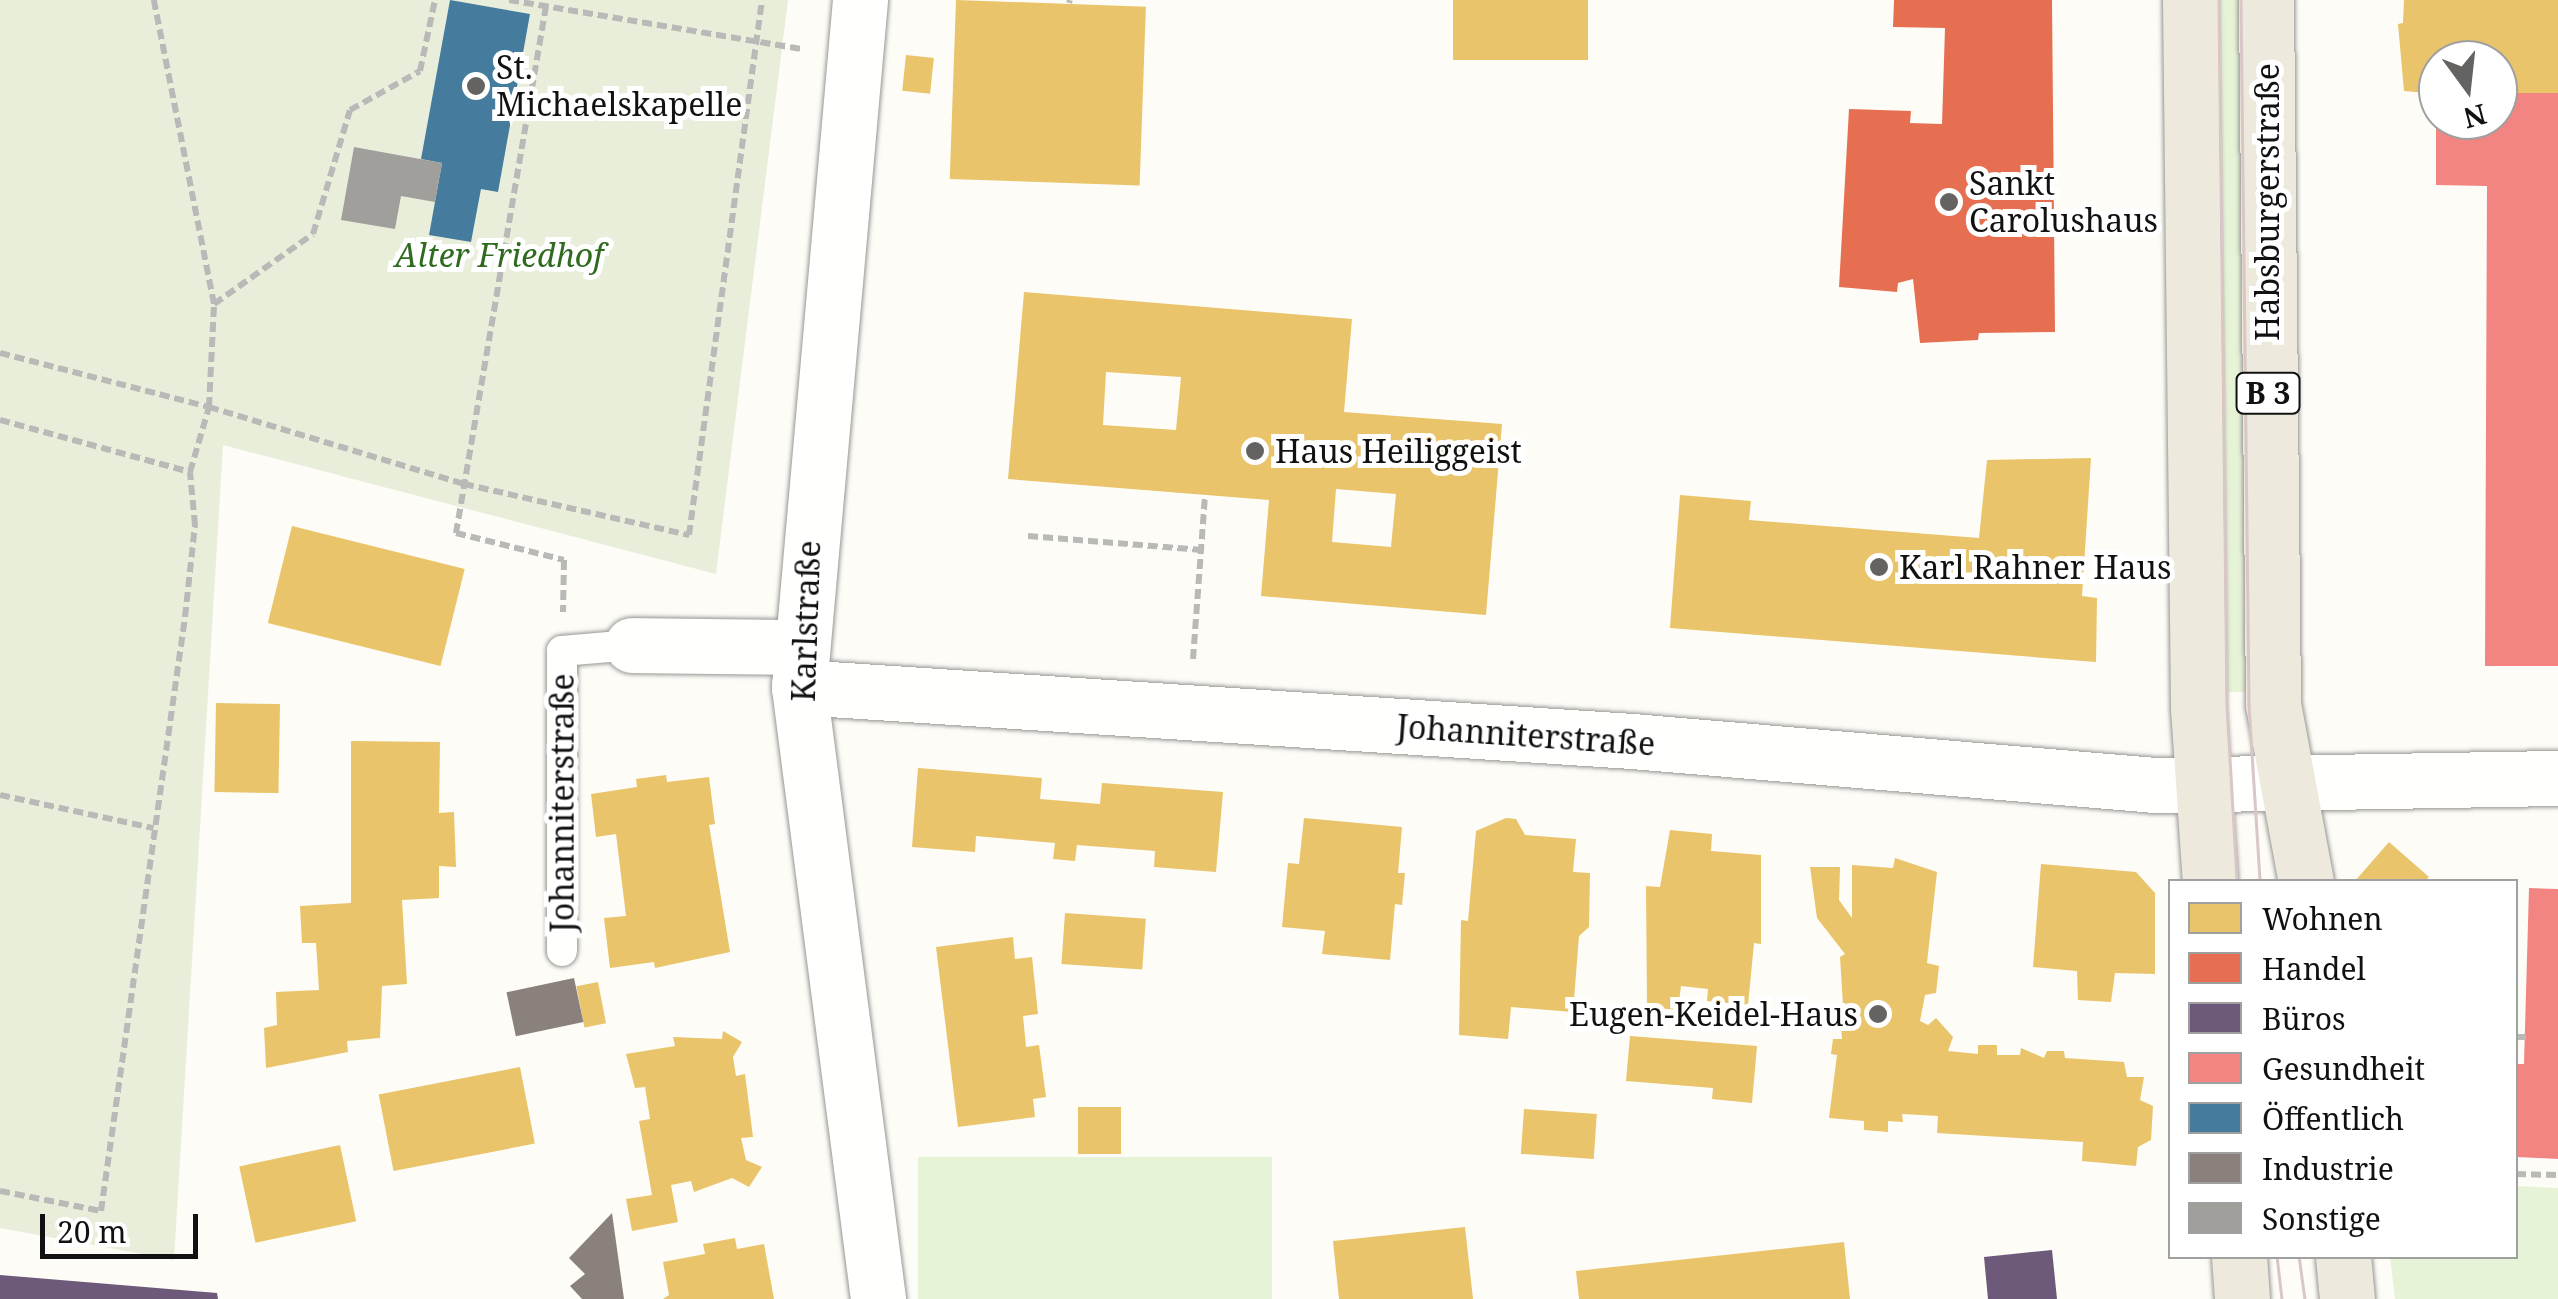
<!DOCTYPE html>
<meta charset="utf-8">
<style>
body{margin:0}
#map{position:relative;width:2558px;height:1299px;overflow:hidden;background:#fdfcf7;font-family:"Noto Serif",serif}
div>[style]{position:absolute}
.green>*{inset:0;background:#e7f3d7;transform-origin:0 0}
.cemetery>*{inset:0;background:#e9eedb}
.homes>*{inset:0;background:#e9c46a;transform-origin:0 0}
.shops>*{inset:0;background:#e76f51}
.offices>*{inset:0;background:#6d597a}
.health>*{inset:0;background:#f28482}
.public>*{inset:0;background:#457b9d}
.industry>*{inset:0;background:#8a817c;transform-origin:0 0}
.building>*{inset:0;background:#a19f9c}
.path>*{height:6px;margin-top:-3px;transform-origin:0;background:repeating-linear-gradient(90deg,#b9b9b8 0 10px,transparent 0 15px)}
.roads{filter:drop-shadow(0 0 2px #979795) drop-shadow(0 0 2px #979795)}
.service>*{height:30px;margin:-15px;padding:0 15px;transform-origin:15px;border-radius:15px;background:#fffffe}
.minor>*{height:55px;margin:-27.5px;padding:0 27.5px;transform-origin:27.5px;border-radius:27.5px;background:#fffffe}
.primary>*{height:55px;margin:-27.5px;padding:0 27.5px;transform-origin:27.5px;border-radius:27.5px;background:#ede9dc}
.tram>*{height:2.5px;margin:-1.25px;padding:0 1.25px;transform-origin:1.25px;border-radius:1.25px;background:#d9c6c7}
.dots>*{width:28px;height:28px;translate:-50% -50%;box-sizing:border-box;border:5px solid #fff;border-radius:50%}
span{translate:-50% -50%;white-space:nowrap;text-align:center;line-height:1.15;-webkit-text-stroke:10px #fff;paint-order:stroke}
.shield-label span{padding:2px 8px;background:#fff;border:2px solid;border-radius:8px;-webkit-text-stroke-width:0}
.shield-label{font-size:30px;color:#111;font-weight:700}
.poi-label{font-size:32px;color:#111}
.left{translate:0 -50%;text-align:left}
.right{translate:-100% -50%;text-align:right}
.street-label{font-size:32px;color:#111}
.park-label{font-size:32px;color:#2f6b1f;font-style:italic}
.legend{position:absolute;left:2168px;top:879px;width:350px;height:380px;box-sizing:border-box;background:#fff;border:2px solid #a0a0a0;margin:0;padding:12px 18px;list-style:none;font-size:30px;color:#111}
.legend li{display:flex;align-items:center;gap:20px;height:50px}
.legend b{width:50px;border:2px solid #a0a0a0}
.north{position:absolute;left:2418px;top:40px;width:100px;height:100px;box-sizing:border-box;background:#fff;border:2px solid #a0a0a0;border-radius:50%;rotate:165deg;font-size:28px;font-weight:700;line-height:40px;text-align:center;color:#111}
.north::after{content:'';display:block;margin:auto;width:35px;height:45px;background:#646362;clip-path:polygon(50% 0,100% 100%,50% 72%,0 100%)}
.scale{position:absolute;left:40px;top:1214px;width:158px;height:45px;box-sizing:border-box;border:5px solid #111;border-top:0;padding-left:12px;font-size:30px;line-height:35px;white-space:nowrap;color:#111;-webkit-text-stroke:8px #fff;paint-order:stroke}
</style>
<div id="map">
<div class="green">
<div style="left:2207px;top:0;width:47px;height:692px"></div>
<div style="left:918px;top:1157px;width:354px;height:143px"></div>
<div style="clip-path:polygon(2516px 1186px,2558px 1188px,2558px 1299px,2395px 1299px,2390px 1257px,2516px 1256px)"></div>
</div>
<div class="cemetery">
<div style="clip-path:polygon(0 0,788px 0,716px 574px,223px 445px,174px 1260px,0 1228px)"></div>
</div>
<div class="homes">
<div style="left:956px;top:0;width:190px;height:179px;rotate:2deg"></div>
<div style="left:1453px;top:0;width:135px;height:60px"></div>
<div style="clip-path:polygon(2404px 0,2558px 0,2558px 93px,2498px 93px,2498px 60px,2438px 60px,2438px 94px,2404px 91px,2398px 24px,2403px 23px)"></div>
<div style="left:906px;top:55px;width:28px;height:36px;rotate:6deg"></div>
<div style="clip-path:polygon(evenodd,1024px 292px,1352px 319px,1344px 412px,1502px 424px,1486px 615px,1261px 596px,1269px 500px,1008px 479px,1024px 292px,1106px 372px,1181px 377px,1176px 430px,1103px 425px,1106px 372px,1024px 292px,1336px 489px,1396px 494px,1391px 547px,1332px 542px,1336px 489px)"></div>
<div style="clip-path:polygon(2091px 458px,2082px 596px,2097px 598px,2096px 662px,1670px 628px,1680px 495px,1751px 501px,1749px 520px,1979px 538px,1987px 460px)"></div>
<div style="left:292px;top:526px;width:178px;height:100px;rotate:14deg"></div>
<div style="left:216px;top:703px;width:64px;height:89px;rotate:1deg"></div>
<div style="clip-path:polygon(351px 741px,440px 742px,439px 813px,454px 812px,456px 867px,439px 866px,439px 898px,402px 900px,407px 984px,382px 986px,380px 1038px,347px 1041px,348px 1052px,266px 1068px,264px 1028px,277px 1025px,276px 992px,319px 990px,316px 943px,302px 943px,300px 906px,351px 903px)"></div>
<div style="clip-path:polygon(918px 768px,1042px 778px,1040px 799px,1100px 804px,1102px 783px,1223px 792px,1216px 872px,1154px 867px,1155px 851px,1077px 845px,1075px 861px,1053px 859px,1055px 843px,976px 836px,975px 852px,912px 847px)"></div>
<div style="clip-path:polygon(666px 775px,667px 782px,709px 777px,715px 824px,709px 825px,730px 952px,655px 968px,654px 962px,610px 968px,604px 918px,626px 916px,616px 834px,596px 837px,591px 794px,637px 787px,636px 779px)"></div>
<div style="clip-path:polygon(1304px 818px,1402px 827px,1398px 873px,1405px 873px,1402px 905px,1395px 904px,1390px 960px,1322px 954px,1325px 931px,1282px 927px,1288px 863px,1299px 864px)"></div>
<div style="clip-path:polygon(1506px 818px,1516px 819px,1525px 835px,1576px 839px,1573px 872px,1590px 873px,1589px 927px,1579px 936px,1573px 1012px,1511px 1007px,1508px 1039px,1459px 1035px,1461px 920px,1468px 921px,1476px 831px)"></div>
<div style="clip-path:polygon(1670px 830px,1712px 834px,1711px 851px,1761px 855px,1761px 944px,1754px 943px,1748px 1005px,1707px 1001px,1708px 989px,1681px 986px,1678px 1010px,1647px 1007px,1646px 886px,1660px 887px)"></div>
<div style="clip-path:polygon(2389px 842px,2429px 877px,2425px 881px,2355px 881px)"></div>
<div style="clip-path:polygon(1895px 858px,1937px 872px,1927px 963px,1939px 966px,1936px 993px,1925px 995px,1920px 1021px,1928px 1025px,1936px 1018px,1953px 1037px,1948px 1051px,1978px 1054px,1978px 1045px,1997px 1045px,1997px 1055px,2020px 1055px,2021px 1048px,2044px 1058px,2047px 1051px,2064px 1051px,2065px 1058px,2124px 1062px,2127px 1077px,2144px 1077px,2140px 1100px,2153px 1106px,2151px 1140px,2138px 1147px,2136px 1166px,2082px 1161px,2083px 1142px,1937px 1133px,1938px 1116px,1902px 1114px,1903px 1122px,1888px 1121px,1888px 1132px,1864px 1130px,1864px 1121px,1829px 1118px,1837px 1055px,1831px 1054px,1833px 1039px,1842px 1039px,1841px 1026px,1834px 1026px,1843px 1005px,1840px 957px,1845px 954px,1817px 918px,1810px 867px,1840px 867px,1839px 900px,1852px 918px,1852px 865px,1893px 868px)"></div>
<div style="clip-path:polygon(2041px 864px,2136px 872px,2155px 893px,2155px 974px,2115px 973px,2111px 1002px,2078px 1000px,2077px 971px,2033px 967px)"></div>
<div style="left:1065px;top:913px;width:81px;height:51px;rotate:4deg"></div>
<div style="clip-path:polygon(1013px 937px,1015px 959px,1032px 957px,1038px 1014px,1023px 1016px,1026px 1047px,1039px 1045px,1046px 1097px,1033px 1099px,1035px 1117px,958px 1127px,936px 947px)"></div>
<div style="left:598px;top:982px;width:42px;height:22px;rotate:79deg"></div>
<div style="clip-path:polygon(723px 1031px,742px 1042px,733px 1057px,736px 1076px,745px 1074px,753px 1137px,741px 1138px,746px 1160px,762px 1167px,749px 1187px,732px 1178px,694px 1192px,691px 1181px,671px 1185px,678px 1222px,632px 1231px,626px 1199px,652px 1195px,639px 1121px,650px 1119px,645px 1087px,635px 1088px,626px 1054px,675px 1046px,673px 1037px,722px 1039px)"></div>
<div style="clip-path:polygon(1630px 1036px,1757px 1046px,1752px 1103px,1712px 1099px,1713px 1088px,1626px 1081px)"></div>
<div style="left:520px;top:1067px;width:78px;height:144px;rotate:79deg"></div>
<div style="left:1121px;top:1107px;width:47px;height:43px;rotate:90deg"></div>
<div style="left:1524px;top:1109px;width:73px;height:45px;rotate:4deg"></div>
<div style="left:340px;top:1145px;width:78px;height:103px;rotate:78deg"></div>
<div style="clip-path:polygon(1465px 1227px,1473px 1299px,1339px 1299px,1333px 1241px)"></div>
<div style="clip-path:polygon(735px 1238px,737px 1249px,764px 1244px,774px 1299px,663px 1299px,669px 1295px,663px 1262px,705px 1254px,703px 1244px)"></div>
<div style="clip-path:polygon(1844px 1242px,1850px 1299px,1579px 1299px,1576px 1271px)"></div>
</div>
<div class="shops">
<div style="clip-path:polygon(1894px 0,2052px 0,2055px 332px,1979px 333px,1978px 340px,1920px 343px,1913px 279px,1898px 283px,1897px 292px,1839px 287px,1849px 109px,1911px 111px,1910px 123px,1942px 124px,1945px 28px,1893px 27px)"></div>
</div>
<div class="offices">
<div style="clip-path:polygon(2052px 1250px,2057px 1299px,1988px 1299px,1984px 1257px)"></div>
<div style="clip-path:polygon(0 1275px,217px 1293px,218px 1299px,0 1299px)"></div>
</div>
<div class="health">
<div style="clip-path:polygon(2498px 93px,2558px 93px,2558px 666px,2485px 666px,2487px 186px,2436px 185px,2436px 120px,2498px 120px)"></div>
<div style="clip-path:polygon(2529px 888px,2558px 889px,2558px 1159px,2517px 1157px,2516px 1064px,2524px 1064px)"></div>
</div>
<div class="public">
<div style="clip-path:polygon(450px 0,530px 14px,498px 192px,481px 189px,471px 242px,429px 235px,442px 163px,421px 159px)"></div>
</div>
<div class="industry">
<div style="left:574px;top:978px;width:45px;height:69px;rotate:78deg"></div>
<div style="clip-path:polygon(612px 1213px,624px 1299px,582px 1299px,570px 1286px,585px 1274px,569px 1258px)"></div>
</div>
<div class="building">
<div style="clip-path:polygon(354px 147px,442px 163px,435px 202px,401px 196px,395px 229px,341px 220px)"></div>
</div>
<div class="path">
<div style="left:509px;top:0;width:298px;rotate:9.5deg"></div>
<div style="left:1069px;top:3px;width:3px;rotate:-72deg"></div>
<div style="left:546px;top:6px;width:535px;rotate:99.69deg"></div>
<div style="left:456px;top:533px;width:111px;rotate:14deg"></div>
<div style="left:564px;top:560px;width:52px;rotate:91.1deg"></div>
<div style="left:214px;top:304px;width:121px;rotate:-35.3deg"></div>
<div style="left:313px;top:234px;width:129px;rotate:-73.4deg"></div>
<div style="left:350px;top:110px;width:80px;rotate:-29.1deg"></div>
<div style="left:420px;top:71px;width:73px;rotate:-78.1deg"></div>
<div style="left:0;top:353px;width:216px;rotate:14.5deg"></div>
<div style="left:209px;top:407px;width:266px;rotate:16.8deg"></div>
<div style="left:464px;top:484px;width:231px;rotate:12.8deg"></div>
<div style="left:689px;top:535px;width:540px;rotate:-82.23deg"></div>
<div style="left:0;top:420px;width:197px;rotate:15.3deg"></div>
<div style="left:1028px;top:536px;width:175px;rotate:4.6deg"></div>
<div style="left:1193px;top:659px;width:163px;rotate:-85.8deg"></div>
<div style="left:0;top:795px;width:157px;rotate:12.2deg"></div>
<div style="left:2516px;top:1037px;width:10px"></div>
<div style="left:2516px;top:1174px;width:42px;rotate:1.4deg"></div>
<div style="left:0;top:1191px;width:103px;rotate:11.2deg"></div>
<div style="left:101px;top:1211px;width:600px;rotate:-81.95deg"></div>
<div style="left:185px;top:617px;width:93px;rotate:-83.8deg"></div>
<div style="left:195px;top:525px;width:53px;rotate:-95.4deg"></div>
<div style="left:190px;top:472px;width:68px;rotate:-73.7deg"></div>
<div style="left:209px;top:407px;width:103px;rotate:-87.2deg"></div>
<div style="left:214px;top:304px;width:310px;rotate:-101.2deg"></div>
</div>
<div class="roads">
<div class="service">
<div style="left:562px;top:951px;width:300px;rotate:-90deg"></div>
<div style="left:562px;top:651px;width:70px;rotate:-4.9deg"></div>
</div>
<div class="minor">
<div style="left:860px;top:0;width:690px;rotate:95.07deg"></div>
<div style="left:799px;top:687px;width:617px;rotate:82.64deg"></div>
<div style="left:632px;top:645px;width:167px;rotate:0.7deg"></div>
<div style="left:799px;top:687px;width:835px;rotate:3.71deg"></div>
<div style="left:1632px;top:741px;width:525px;rotate:4.81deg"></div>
<div style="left:2155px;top:785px;width:403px;rotate:-1deg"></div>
</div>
<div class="primary">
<div style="left:2190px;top:0;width:708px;rotate:89.35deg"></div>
<div style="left:2198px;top:708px;width:174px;rotate:86.1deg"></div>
<div style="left:2266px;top:0;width:704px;rotate:89.43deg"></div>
<div style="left:2273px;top:704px;width:181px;rotate:79.5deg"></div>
<div style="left:2239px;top:1256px;width:43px;rotate:86deg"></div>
<div style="left:2343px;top:1256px;width:43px;rotate:84.7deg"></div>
</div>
</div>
<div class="tram">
<div style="left:2219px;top:0;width:706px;rotate:89.35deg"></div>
<div style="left:2227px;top:706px;width:176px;rotate:86.7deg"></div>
<div style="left:2241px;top:0;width:705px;rotate:89.35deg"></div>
<div style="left:2249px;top:705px;width:177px;rotate:86.4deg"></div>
<div style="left:2277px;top:1256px;width:43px;rotate:83.4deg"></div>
<div style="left:2299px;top:1256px;width:43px;rotate:82.1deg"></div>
</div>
<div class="dots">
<div style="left:476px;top:86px;background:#646362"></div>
<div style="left:1949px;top:202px;background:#646362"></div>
<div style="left:1255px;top:451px;background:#646362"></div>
<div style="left:1879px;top:567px;background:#646362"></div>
<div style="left:1878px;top:1014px;background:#646362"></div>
</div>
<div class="shield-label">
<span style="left:2268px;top:393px">B 3</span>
</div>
<div class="poi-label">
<span class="left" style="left:496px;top:86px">St.<br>Michaelskapelle</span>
<span class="left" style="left:1969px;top:202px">Sankt<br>Carolushaus</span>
<span class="left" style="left:1275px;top:451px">Haus Heiliggeist</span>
<span class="left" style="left:1899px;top:567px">Karl Rahner Haus</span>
<span class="right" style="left:1858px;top:1014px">Eugen-Keidel-Haus</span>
</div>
<div class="street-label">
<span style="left:2267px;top:202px;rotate:-90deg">Habsburgerstraße</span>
<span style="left:806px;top:621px;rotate:-88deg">Karlstraße</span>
<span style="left:1526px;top:735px;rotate:4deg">Johanniterstraße</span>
<span style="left:562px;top:803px;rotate:-90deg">Johanniterstraße</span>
</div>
<div class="park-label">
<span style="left:499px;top:255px">Alter Friedhof</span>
</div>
<ul class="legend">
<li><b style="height:28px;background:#e9c46a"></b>Wohnen</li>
<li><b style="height:28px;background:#e76f51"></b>Handel</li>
<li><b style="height:28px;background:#6d597a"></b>Büros</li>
<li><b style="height:28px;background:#f28482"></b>Gesundheit</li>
<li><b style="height:28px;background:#457b9d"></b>Öffentlich</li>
<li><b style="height:28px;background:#8a817c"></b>Industrie</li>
<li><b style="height:28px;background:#a19f9c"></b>Sonstige</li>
</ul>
<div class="north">N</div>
<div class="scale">20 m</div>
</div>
